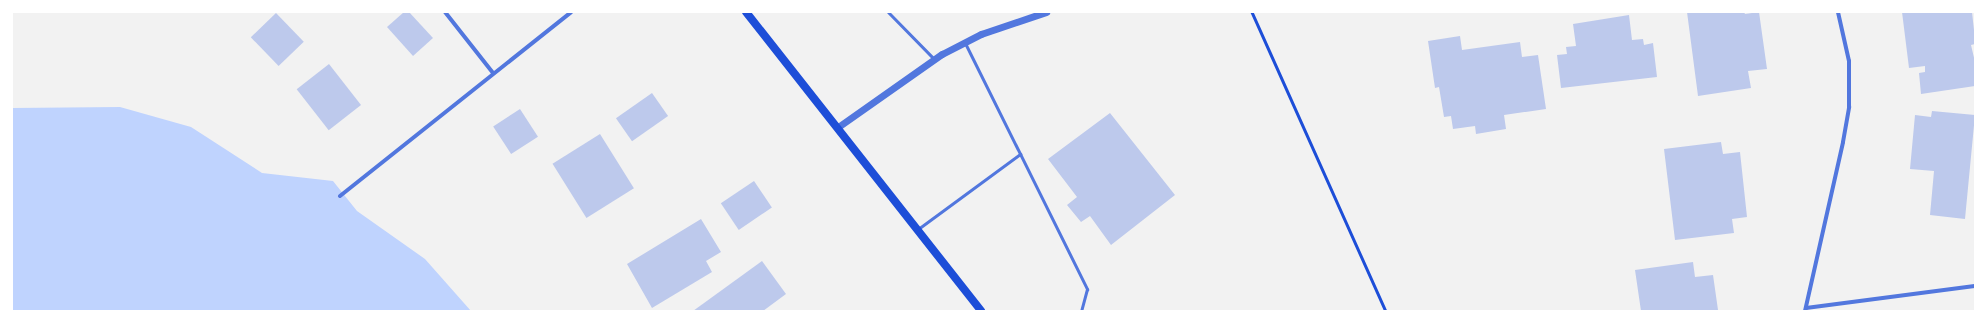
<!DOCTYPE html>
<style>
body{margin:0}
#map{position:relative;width:1987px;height:323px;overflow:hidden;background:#f2f2f2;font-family:Rubik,sans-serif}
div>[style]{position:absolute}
.water>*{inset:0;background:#bfd3fe}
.building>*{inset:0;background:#bdc9ec;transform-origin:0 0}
.path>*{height:2.5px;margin:-1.25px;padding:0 1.25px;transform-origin:1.25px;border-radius:1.25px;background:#1d4ed8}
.service>*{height:3px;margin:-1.5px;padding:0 1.5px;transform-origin:1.5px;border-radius:1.5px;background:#5277de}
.minor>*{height:4px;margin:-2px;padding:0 2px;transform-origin:2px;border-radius:2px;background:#5277de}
.tertiary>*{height:7px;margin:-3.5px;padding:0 3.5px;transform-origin:3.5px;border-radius:3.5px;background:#5277de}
.secondary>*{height:8px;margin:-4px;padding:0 4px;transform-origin:4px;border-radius:4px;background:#1d4ed8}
span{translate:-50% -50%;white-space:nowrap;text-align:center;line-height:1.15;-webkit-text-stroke:3px #fff;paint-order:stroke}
.frame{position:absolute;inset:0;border:13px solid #fff;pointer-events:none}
</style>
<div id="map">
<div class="water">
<div style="clip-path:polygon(120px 107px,191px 127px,262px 173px,333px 181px,357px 211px,425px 259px,471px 311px,12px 311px,12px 108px)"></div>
</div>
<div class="building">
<div style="clip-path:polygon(404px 12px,409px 12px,433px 38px,413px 56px,387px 27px)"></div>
<div style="clip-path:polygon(1687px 12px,1744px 12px,1745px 14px,1759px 12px,1767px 69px,1748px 71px,1751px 88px,1698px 96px)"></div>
<div style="clip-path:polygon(1902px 12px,1972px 12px,1975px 39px,1975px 44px,1971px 45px,1975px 62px,1975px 86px,1921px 94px,1919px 73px,1925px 72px,1925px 66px,1909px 68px)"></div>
<div style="left:276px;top:13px;width:40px;height:35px;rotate:46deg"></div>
<div style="clip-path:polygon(1629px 15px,1632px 40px,1643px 39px,1644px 45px,1653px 43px,1657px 77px,1561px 88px,1557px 55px,1567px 54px,1566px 47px,1576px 46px,1573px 24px)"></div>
<div style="clip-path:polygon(1460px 36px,1462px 50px,1520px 42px,1522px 57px,1538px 55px,1546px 109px,1504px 115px,1506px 129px,1476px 134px,1475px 126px,1453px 129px,1451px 116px,1444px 117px,1439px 87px,1435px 88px,1428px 41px)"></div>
<div style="left:329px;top:64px;width:52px;height:41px;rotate:52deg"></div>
<div style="left:652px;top:93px;width:28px;height:44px;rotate:55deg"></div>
<div style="left:520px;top:109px;width:33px;height:32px;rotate:57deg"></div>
<div style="clip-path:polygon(1932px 111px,1975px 115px,1965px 219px,1930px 215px,1934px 171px,1910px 169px,1915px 115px,1931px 117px)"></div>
<div style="clip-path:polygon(1110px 113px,1175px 195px,1111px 245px,1090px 216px,1081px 222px,1067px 205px,1077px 197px,1048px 159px)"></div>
<div style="left:600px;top:134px;width:64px;height:56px;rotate:58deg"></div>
<div style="clip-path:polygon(1721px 142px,1723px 154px,1740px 152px,1747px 217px,1732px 219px,1734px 233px,1675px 240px,1664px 149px)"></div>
<div style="left:754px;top:181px;width:32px;height:40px;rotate:56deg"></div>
<div style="clip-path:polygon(701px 219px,721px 252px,706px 261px,712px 272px,652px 308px,627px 264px)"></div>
<div style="clip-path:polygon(762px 261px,786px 294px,763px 311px,693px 311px)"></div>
<div style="clip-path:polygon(1693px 262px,1695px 277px,1713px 275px,1718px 310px,1641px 311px,1635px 270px)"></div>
</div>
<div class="path">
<div style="left:1252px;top:12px;width:328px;rotate:65.9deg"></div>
</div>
<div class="service">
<div style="left:888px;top:12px;width:66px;rotate:45.6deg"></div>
<div style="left:965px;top:43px;width:275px;rotate:63.6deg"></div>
<div style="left:1087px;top:289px;width:23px;rotate:105deg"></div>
<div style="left:918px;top:229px;width:127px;rotate:-36.3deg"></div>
</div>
<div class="minor">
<div style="left:445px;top:12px;width:78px;rotate:51.8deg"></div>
<div style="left:340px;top:196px;width:295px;rotate:-38.5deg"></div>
<div style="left:1806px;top:308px;width:170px;rotate:-7.4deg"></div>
<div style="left:1805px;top:311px;width:173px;rotate:-77.3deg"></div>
<div style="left:1843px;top:142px;width:36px;rotate:-80deg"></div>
<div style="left:1849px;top:107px;width:46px;rotate:-90deg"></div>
<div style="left:1849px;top:61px;width:50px;rotate:-102.7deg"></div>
</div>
<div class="tertiary">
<div style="left:838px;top:127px;width:127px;rotate:-35.1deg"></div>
<div style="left:942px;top:54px;width:44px;rotate:-27.1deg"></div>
<div style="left:981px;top:34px;width:69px;rotate:-18.7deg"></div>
</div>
<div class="secondary">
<div style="left:746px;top:12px;width:380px;rotate:51.8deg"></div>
</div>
<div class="frame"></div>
</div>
